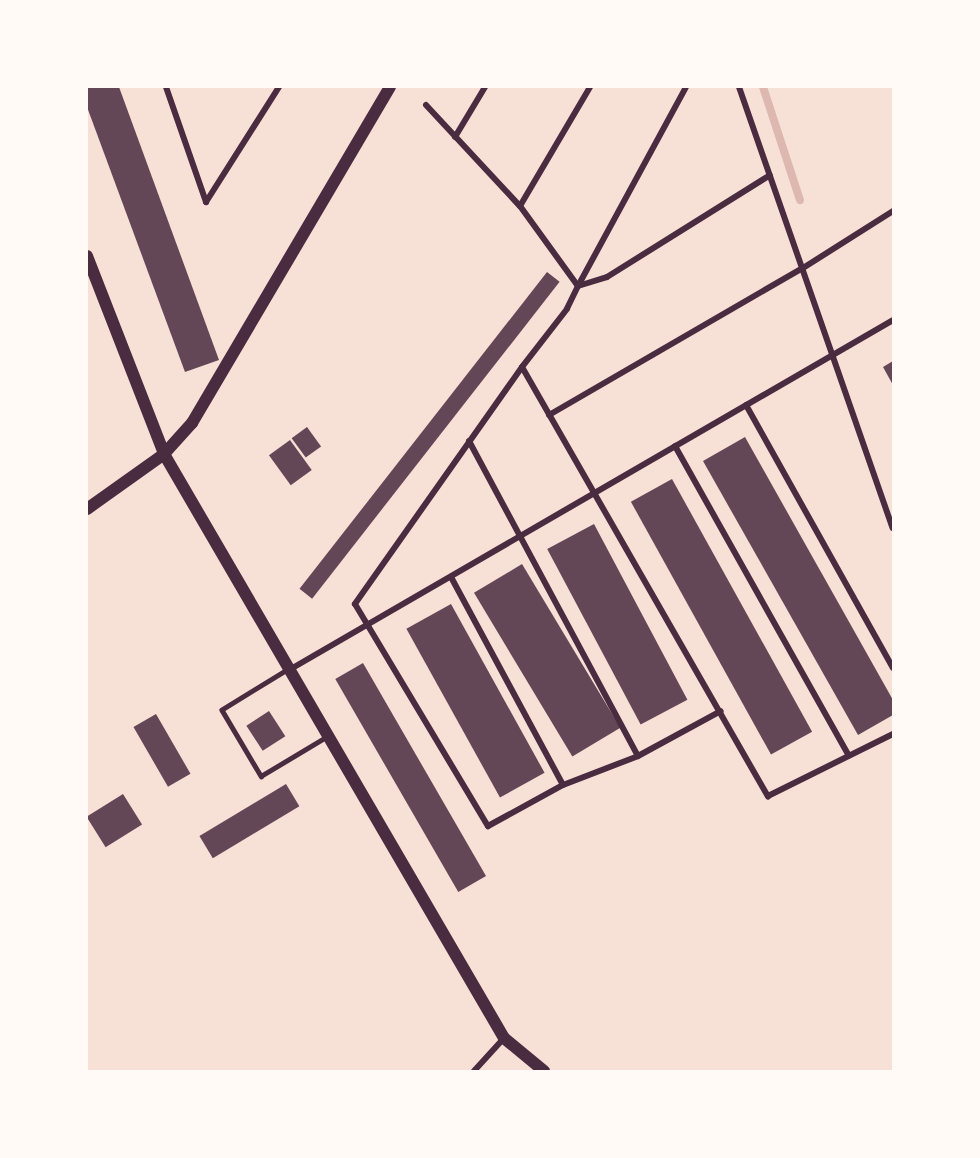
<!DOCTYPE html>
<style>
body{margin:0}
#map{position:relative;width:980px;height:1158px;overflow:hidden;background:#f7e1d7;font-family:"Alegreya Sans",sans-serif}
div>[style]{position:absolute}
.stream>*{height:8px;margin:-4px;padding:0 4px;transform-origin:4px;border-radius:4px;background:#dcb8b0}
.building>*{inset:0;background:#644757;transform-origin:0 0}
.service>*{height:4.5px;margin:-2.25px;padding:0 2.25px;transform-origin:2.25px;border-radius:2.25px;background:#4a2c40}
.minor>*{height:6px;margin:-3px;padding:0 3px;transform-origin:3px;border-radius:3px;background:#4a2c40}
.secondary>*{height:12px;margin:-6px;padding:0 6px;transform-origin:6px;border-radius:6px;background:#4a2c40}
span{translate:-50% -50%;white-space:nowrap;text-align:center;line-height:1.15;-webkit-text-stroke:6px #fffaf5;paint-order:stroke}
.frame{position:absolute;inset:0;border:88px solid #fffaf5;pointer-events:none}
</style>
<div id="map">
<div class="stream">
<div style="left:763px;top:87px;width:119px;rotate:71.9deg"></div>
</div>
<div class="building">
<div style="clip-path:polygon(87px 87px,119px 87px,219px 360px,185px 372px,87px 107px)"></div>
<div style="left:547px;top:272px;width:16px;height:402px;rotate:38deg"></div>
<div style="clip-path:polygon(893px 361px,893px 385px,883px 367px)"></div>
<div style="left:307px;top:427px;width:24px;height:19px;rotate:54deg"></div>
<div style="clip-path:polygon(745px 437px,893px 700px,893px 715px,858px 735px,703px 461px)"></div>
<div style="left:290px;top:440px;width:37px;height:26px;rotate:54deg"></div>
<div style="left:672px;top:479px;width:289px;height:47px;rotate:61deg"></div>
<div style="left:594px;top:524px;width:199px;height:53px;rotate:62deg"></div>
<div style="left:522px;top:564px;width:191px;height:56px;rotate:59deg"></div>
<div style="left:451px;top:604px;width:193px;height:51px;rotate:61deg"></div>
<div style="left:363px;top:663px;width:246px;height:32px;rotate:60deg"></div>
<div style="left:269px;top:711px;width:30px;height:27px;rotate:57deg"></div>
<div style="left:156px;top:714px;width:69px;height:26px;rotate:60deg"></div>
<div style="left:286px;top:784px;width:26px;height:101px;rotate:59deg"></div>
<div style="left:123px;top:794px;width:36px;height:43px;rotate:58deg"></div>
</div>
<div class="service">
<div style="left:287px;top:670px;width:76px;rotate:148.4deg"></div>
<div style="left:222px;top:710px;width:77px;rotate:59.4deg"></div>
<div style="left:261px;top:776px;width:76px;rotate:-31deg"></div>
</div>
<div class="minor">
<div style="left:166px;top:87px;width:122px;rotate:70.8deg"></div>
<div style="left:739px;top:87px;width:467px;rotate:70.8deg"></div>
<div style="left:426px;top:105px;width:138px;rotate:47.1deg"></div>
<div style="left:520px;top:206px;width:99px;rotate:54.1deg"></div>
<div style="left:578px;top:286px;width:25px;rotate:116deg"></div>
<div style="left:567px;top:309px;width:73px;rotate:127.8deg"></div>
<div style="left:522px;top:367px;width:290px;rotate:125.2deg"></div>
<div style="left:355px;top:604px;width:259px;rotate:59.1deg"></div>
<div style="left:488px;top:826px;width:85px;rotate:-28.7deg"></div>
<div style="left:563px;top:785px;width:80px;rotate:-21.1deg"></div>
<div style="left:638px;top:756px;width:94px;rotate:-28.5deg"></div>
<div style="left:455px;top:137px;width:58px;rotate:-59deg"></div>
<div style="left:206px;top:202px;width:136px;rotate:-57.6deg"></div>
<div style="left:520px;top:206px;width:138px;rotate:-59.5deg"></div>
<div style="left:578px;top:286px;width:226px;rotate:-61.5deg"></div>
<div style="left:578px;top:286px;width:30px;rotate:-17deg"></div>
<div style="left:607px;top:277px;width:192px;rotate:-32deg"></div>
<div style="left:522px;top:367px;width:495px;rotate:60.2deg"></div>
<div style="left:768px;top:796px;width:140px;rotate:-26.4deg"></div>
<div style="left:746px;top:405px;width:301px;rotate:60.8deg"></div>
<div style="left:549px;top:415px;width:293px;rotate:-30.1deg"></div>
<div style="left:803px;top:268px;width:107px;rotate:-32.3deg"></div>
<div style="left:469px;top:441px;width:357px;rotate:61.8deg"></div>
<div style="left:675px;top:446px;width:355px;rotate:60.7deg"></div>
<div style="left:451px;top:577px;width:236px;rotate:61.7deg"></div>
<div style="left:289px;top:670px;width:698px;rotate:-30.09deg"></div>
<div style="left:474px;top:1071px;width:45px;rotate:-47.7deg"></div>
</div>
<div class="secondary">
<div style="left:87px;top:256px;width:212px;rotate:68.7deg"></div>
<div style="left:164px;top:454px;width:676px;rotate:59.79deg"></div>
<div style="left:504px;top:1038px;width:52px;rotate:39.5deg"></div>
<div style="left:87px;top:509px;width:95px;rotate:-35.5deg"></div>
<div style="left:164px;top:454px;width:42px;rotate:-47.9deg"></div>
<div style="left:192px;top:423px;width:390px;rotate:-59.5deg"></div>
</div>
<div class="frame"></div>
</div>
